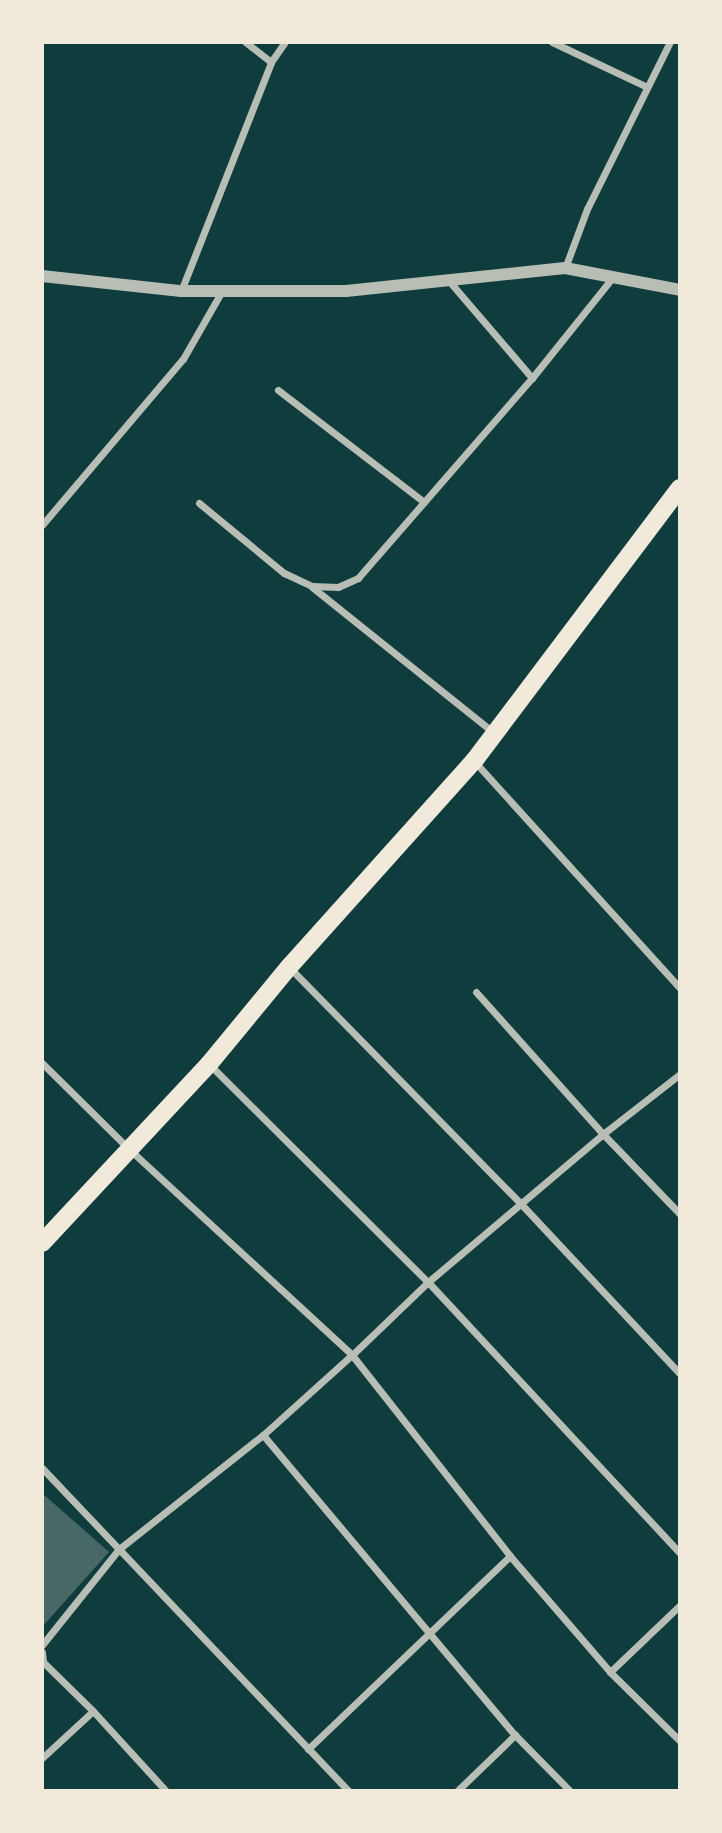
<!DOCTYPE html>
<style>
body{margin:0}
#map{position:relative;width:722px;height:1833px;overflow:hidden;background:#0f3d3e;font-family:"Asap Condensed",sans-serif}
div>[style]{position:absolute}
.building>*{inset:0;background:#486865}
.minor>*{height:7px;margin:-3.5px;padding:0 3.5px;transform-origin:3.5px;border-radius:3.5px;background:#b8beb3}
.tertiary>*{height:12px;margin:-6px;padding:0 6px;transform-origin:6px;border-radius:6px;background:#b8beb3}
.primary>*{height:18px;margin:-9px;padding:0 9px;transform-origin:9px;border-radius:9px;background:#f1e9da}
span{translate:-50% -50%;white-space:nowrap;text-align:center;line-height:1.15;-webkit-text-stroke:7px #f1e9da;paint-order:stroke}
.frame{position:absolute;inset:0;border:44px solid #f1e9da;pointer-events:none}
</style>
<div id="map">
<div class="building">
<div style="clip-path:polygon(42px 1493px,109px 1552px,42px 1627px)"></div>
</div>
<div class="minor">
<div style="left:552px;top:42px;width:105px;rotate:25.3deg"></div>
<div style="left:271px;top:62px;width:24px;rotate:-55deg"></div>
<div style="left:565px;top:268px;width:63px;rotate:-69.6deg"></div>
<div style="left:587px;top:209px;width:186px;rotate:-63.6deg"></div>
<div style="left:449px;top:281px;width:128px;rotate:49.4deg"></div>
<div style="left:181px;top:291px;width:246px;rotate:-68.5deg"></div>
<div style="left:271px;top:62px;width:33px;rotate:-142deg"></div>
<div style="left:278px;top:390px;width:184px;rotate:37.5deg"></div>
<div style="left:199px;top:503px;width:110px;rotate:39.5deg"></div>
<div style="left:284px;top:573px;width:31px;rotate:25deg"></div>
<div style="left:312px;top:586px;width:26px;rotate:2deg"></div>
<div style="left:338px;top:587px;width:22px;rotate:-24deg"></div>
<div style="left:358px;top:578px;width:265px;rotate:-49deg"></div>
<div style="left:532px;top:378px;width:129px;rotate:-51.3deg"></div>
<div style="left:42px;top:525px;width:218px;rotate:-49.7deg"></div>
<div style="left:183px;top:359px;width:78px;rotate:-60.2deg"></div>
<div style="left:312px;top:587px;width:233px;rotate:38.7deg"></div>
<div style="left:474px;top:761px;width:307px;rotate:47.8deg"></div>
<div style="left:290px;top:968px;width:332px;rotate:45.6deg"></div>
<div style="left:522px;top:1205px;width:231px;rotate:46.9deg"></div>
<div style="left:476px;top:992px;width:191px;rotate:48.2deg"></div>
<div style="left:603px;top:1134px;width:98px;rotate:-37.9deg"></div>
<div style="left:42px;top:1063px;width:122px;rotate:44.7deg"></div>
<div style="left:129px;top:1149px;width:304px;rotate:42.7deg"></div>
<div style="left:352px;top:1355px;width:105px;rotate:-43.8deg"></div>
<div style="left:428px;top:1282px;width:370px;rotate:47.1deg"></div>
<div style="left:209px;top:1064px;width:309px;rotate:44.9deg"></div>
<div style="left:428px;top:1282px;width:229px;rotate:-40.2deg"></div>
<div style="left:603px;top:1134px;width:111px;rotate:46.1deg"></div>
<div style="left:263px;top:1435px;width:120px;rotate:-42deg"></div>
<div style="left:352px;top:1355px;width:256px;rotate:51.8deg"></div>
<div style="left:510px;top:1556px;width:153px;rotate:49.2deg"></div>
<div style="left:610px;top:1672px;width:98px;rotate:44.6deg"></div>
<div style="left:42px;top:1468px;width:446px;rotate:46.5deg"></div>
<div style="left:42px;top:1645px;width:123px;rotate:-51.3deg"></div>
<div style="left:119px;top:1549px;width:184px;rotate:-38.4deg"></div>
<div style="left:263px;top:1435px;width:392px;rotate:50deg"></div>
<div style="left:42px;top:1652px;width:10px;rotate:84deg"></div>
<div style="left:43px;top:1662px;width:70px;rotate:44.4deg"></div>
<div style="left:93px;top:1711px;width:108px;rotate:47.6deg"></div>
<div style="left:610px;top:1672px;width:97px;rotate:-43.7deg"></div>
<div style="left:308px;top:1749px;width:279px;rotate:-43.7deg"></div>
<div style="left:42px;top:1758px;width:69px;rotate:-42.7deg"></div>
<div style="left:457px;top:1791px;width:81px;rotate:-44deg"></div>
<div style="left:515px;top:1735px;width:78px;rotate:45.5deg"></div>
</div>
<div class="tertiary">
<div style="left:42px;top:276px;width:140px;rotate:6.2deg"></div>
<div style="left:181px;top:291px;width:165px"></div>
<div style="left:346px;top:291px;width:220px;rotate:-6deg"></div>
<div style="left:565px;top:268px;width:117px;rotate:10.8deg"></div>
</div>
<div class="primary">
<div style="left:42px;top:1243px;width:245px;rotate:-47deg"></div>
<div style="left:209px;top:1064px;width:126px;rotate:-50.5deg"></div>
<div style="left:289px;top:967px;width:277px;rotate:-48.1deg"></div>
<div style="left:474px;top:761px;width:342px;rotate:-53deg"></div>
</div>
<div class="frame"></div>
</div>
